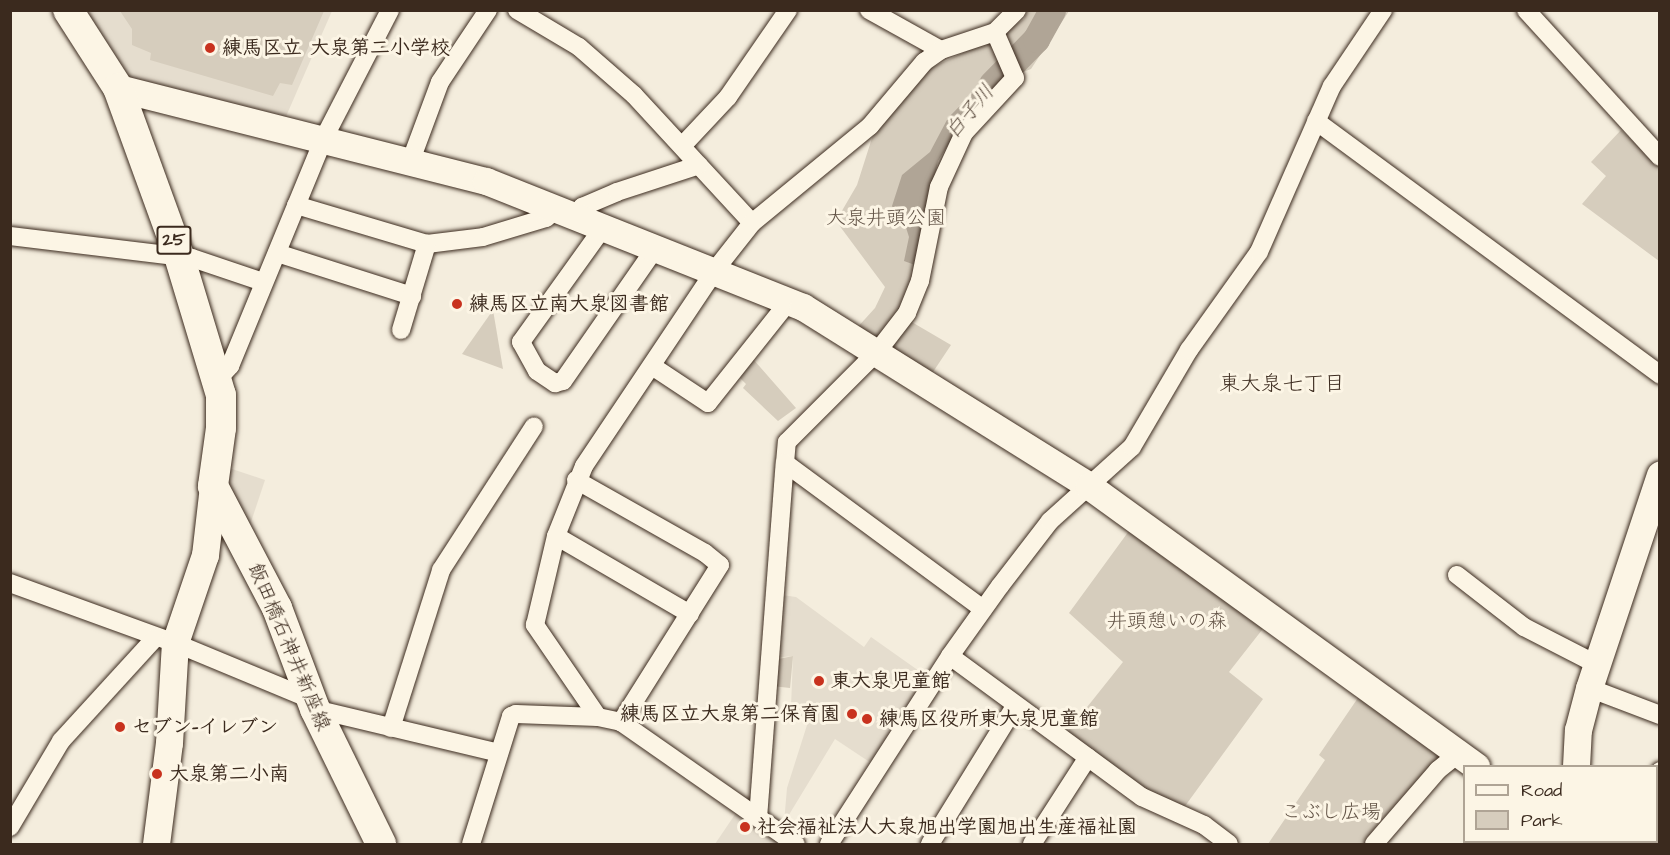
<!DOCTYPE html>
<meta charset="utf-8">
<style>
body{margin:0}
#map{position:relative;width:1670px;height:855px;overflow:hidden;background:#f4eddd;font-family:"Architects Daughter","Klee One",sans-serif}
div>[style]{position:absolute}
.built>*{inset:0;background:#e5ddce}
.green>*{inset:0;background:#d6cdbd}
.water>*{inset:0;background:#b0a596}
.river>*{height:27px;margin:-13.5px;padding:0 13.5px;transform-origin:13.5px;border-radius:13.5px;background:#b0a596}
.roads{filter:drop-shadow(0 0 2px #3b2a1e) drop-shadow(0 0 2px #3b2a1e)}
.street>*{height:18px;margin:-9px;padding:0 9px;transform-origin:9px;border-radius:9px;background:#fcf5e5}
.secondary>*{height:27px;margin:-13.5px;padding:0 13.5px;transform-origin:13.5px;border-radius:13.5px;background:#fcf5e5}
.primary>*{height:30px;margin:-15px;padding:0 15px;transform-origin:15px;border-radius:15px;background:#fcf5e5}
.dots>*{width:16px;height:16px;translate:-50% -50%;box-sizing:border-box;border:3px solid #fcf5e5;border-radius:50%}
span{translate:-50% -50%;white-space:nowrap;text-align:center;line-height:1.15;-webkit-text-stroke:6px #fcf5e5;paint-order:stroke}
.shield-label span{padding:2px 4px;background:#fcf5e5;border:2px solid;border-radius:4px;-webkit-text-stroke-width:0}
.shield-label{font-size:18px;color:#3b2a1e;font-weight:700}
.poi-label{font-size:20px;color:#3b2a1e;font-weight:700}
.left{translate:0 -50%;text-align:left}
.right{translate:-100% -50%;text-align:right}
.park-label{font-size:20px;color:#625346}
.street-label{font-size:20px;color:#3b2a1e}
.water-label{font-size:21px;color:#645548;font-style:italic}
.neighbourhood-label{font-size:21px;color:#3b2a1e}
.frame{position:absolute;inset:0;border:12px solid #3b2a1e;pointer-events:none}
.legend{position:absolute;left:1463px;top:765px;width:195px;height:78px;box-sizing:border-box;background:#fcf5e5;border:2px solid #afa495;margin:0;padding:8px 10px;list-style:none;font-size:18px;color:#3b2a1e}
.legend li{display:flex;align-items:center;gap:12px;height:30px}
.legend b{width:30px;border:2px solid #afa495}
</style>
<div id="map">
<div class="built">
<div style="clip-path:polygon(81px 11px,332px 11px,284px 121px,123px 79px)"></div>
<div style="clip-path:polygon(229px 468px,265px 480px,250px 525px,239px 521px,224px 473px)"></div>
<div style="clip-path:polygon(782px 595px,796px 597px,864px 647px,871px 637px,929px 678px,871px 763px,835px 739px,784px 823px,787px 788px,808px 722px,791px 707px,793px 656px,775px 658px)"></div>
<div style="clip-path:polygon(738px 810px,789px 844px,715px 844px)"></div>
</div>
<div class="green">
<div style="clip-path:polygon(120px 11px,324px 11px,292px 85px,280px 83px,273px 96px,150px 60px,151px 53px,132px 45px,132px 29px)"></div>
<div style="clip-path:polygon(1027px 11px,1069px 11px,1031px 69px,1008px 78px,961px 129px,920px 263px,900px 311px,876px 344px,855px 330px,875px 308px,885px 287px,836px 221px,857px 185px,872px 138px,920px 73px,999px 36px,1024px 19px)"></div>
<div style="clip-path:polygon(1621px 130px,1659px 166px,1659px 261px,1582px 204px,1606px 176px,1591px 162px)"></div>
<div style="clip-path:polygon(493px 310px,503px 369px,462px 354px)"></div>
<div style="clip-path:polygon(910px 321px,951px 345px,931px 375px,894px 352px,893px 347px)"></div>
<div style="clip-path:polygon(753px 359px,796px 408px,778px 421px,743px 388px,746px 384px,740px 378px)"></div>
<div style="clip-path:polygon(1134px 524px,1269px 621px,1229px 672px,1263px 699px,1180px 813px,1064px 736px,1123px 662px,1069px 613px)"></div>
<div style="clip-path:polygon(793px 656px,790px 688px,772px 686px,774px 660px)"></div>
<div style="clip-path:polygon(1364px 689px,1451px 752px,1368px 844px,1268px 844px,1325px 760px,1319px 755px)"></div>
</div>
<div class="water">
<div style="clip-path:polygon(1004px 61px,1009px 73px,967px 115px,938px 161px,915px 265px,904px 261px,909px 237px,903px 218px,897px 216px,892px 206px,902px 175px,930px 152px,948px 118px)"></div>
</div>
<div class="river">
<div style="left:992px;top:84px;width:63px;rotate:-45.6deg"></div>
<div style="left:1036px;top:39px;width:33px;rotate:-61deg"></div>
</div>
<div class="roads">
<div class="street">
<div style="left:517px;top:10px;width:72px;rotate:30.8deg"></div>
<div style="left:579px;top:47px;width:73px;rotate:41.1deg"></div>
<div style="left:634px;top:95px;width:174px;rotate:47.3deg"></div>
<div style="left:869px;top:10px;width:82px;rotate:29.1deg"></div>
<div style="left:1526px;top:10px;width:199px;rotate:47.6deg"></div>
<div style="left:1316px;top:121px;width:428px;rotate:36.4deg"></div>
<div style="left:683px;top:145px;width:66px;rotate:-46.8deg"></div>
<div style="left:728px;top:97px;width:106px;rotate:-55.4deg"></div>
<div style="left:411px;top:160px;width:83px;rotate:-69.6deg"></div>
<div style="left:440px;top:82px;width:87px;rotate:-56.3deg"></div>
<div style="left:296px;top:205px;width:137px;rotate:16.6deg"></div>
<div style="left:427px;top:244px;width:56px;rotate:-7.1deg"></div>
<div style="left:483px;top:237px;width:66px;rotate:-16.8deg"></div>
<div style="left:546px;top:218px;width:16px;rotate:-38deg"></div>
<div style="left:577px;top:214px;width:9px;rotate:-54deg"></div>
<div style="left:582px;top:207px;width:38px;rotate:-23deg"></div>
<div style="left:617px;top:192px;width:86px;rotate:-18.2deg"></div>
<div style="left:605px;top:225px;width:144px;rotate:125.7deg"></div>
<div style="left:521px;top:342px;width:33px;rotate:61deg"></div>
<div style="left:537px;top:371px;width:22px;rotate:34deg"></div>
<div style="left:555px;top:383px;width:8px;rotate:-14deg"></div>
<div style="left:563px;top:381px;width:165px;rotate:-55.2deg"></div>
<div style="left:10px;top:236px;width:183px;rotate:6.9deg"></div>
<div style="left:192px;top:258px;width:75px;rotate:18.7deg"></div>
<div style="left:277px;top:253px;width:142px;rotate:17.7deg"></div>
<div style="left:401px;top:330px;width:90px;rotate:-73.2deg"></div>
<div style="left:652px;top:366px;width:67px;rotate:33.5deg"></div>
<div style="left:708px;top:403px;width:130px;rotate:-51.5deg"></div>
<div style="left:216px;top:381px;width:21px;rotate:-47deg"></div>
<div style="left:230px;top:366px;width:247px;rotate:-67.6deg"></div>
<div style="left:324px;top:138px;width:144px;rotate:-62.7deg"></div>
<div style="left:576px;top:480px;width:148px;rotate:29.5deg"></div>
<div style="left:705px;top:553px;width:19px;rotate:39deg"></div>
<div style="left:720px;top:565px;width:186px;rotate:122.2deg"></div>
<div style="left:556px;top:536px;width:155px;rotate:30.2deg"></div>
<div style="left:1457px;top:575px;width:85px;rotate:37.8deg"></div>
<div style="left:1524px;top:627px;width:81px;rotate:27.2deg"></div>
<div style="left:10px;top:583px;width:176px;rotate:20deg"></div>
<div style="left:175px;top:643px;width:146px;rotate:22.5deg"></div>
<div style="left:983px;top:609px;width:246px;rotate:-143.6deg"></div>
<div style="left:785px;top:463px;width:21px;rotate:-85deg"></div>
<div style="left:787px;top:442px;width:127px;rotate:-45deg"></div>
<div style="left:877px;top:352px;width:49px;rotate:-52.4deg"></div>
<div style="left:907px;top:313px;width:35px;rotate:-68deg"></div>
<div style="left:920px;top:281px;width:96px;rotate:-78.6deg"></div>
<div style="left:939px;top:187px;width:60px;rotate:-65.2deg"></div>
<div style="left:964px;top:133px;width:75px;rotate:-47.2deg"></div>
<div style="left:1015px;top:78px;width:50px;rotate:-113.5deg"></div>
<div style="left:950px;top:656px;width:238px;rotate:36.3deg"></div>
<div style="left:1142px;top:797px;width:68px;rotate:24.3deg"></div>
<div style="left:1204px;top:825px;width:31px;rotate:37deg"></div>
<div style="left:1589px;top:688px;width:76px;rotate:20.8deg"></div>
<div style="left:315px;top:709px;width:189px;rotate:13.4deg"></div>
<div style="left:598px;top:717px;width:112px;rotate:-124.4deg"></div>
<div style="left:535px;top:625px;width:91px;rotate:-76.7deg"></div>
<div style="left:556px;top:536px;width:75px;rotate:-68.2deg"></div>
<div style="left:584px;top:466px;width:236px;rotate:-56.2deg"></div>
<div style="left:715px;top:270px;width:60px;rotate:-51.8deg"></div>
<div style="left:752px;top:223px;width:153px;rotate:-39.4deg"></div>
<div style="left:870px;top:126px;width:84px;rotate:-49.8deg"></div>
<div style="left:924px;top:62px;width:21px;rotate:-35deg"></div>
<div style="left:941px;top:50px;width:57px;rotate:-18.4deg"></div>
<div style="left:995px;top:32px;width:31px;rotate:-45deg"></div>
<div style="left:391px;top:728px;width:166px;rotate:-72.4deg"></div>
<div style="left:441px;top:570px;width:171px;rotate:-57.1deg"></div>
<div style="left:1656px;top:779px;width:9px;rotate:-63deg"></div>
<div style="left:758px;top:818px;width:356px;rotate:-85.7deg"></div>
<div style="left:10px;top:827px;width:100px;rotate:-59.3deg"></div>
<div style="left:61px;top:741px;width:139px;rotate:-47.6deg"></div>
<div style="left:1656px;top:840px;width:4px;rotate:14deg"></div>
<div style="left:471px;top:844px;width:134px;rotate:-72.6deg"></div>
<div style="left:511px;top:716px;width:5px;rotate:-22deg"></div>
<div style="left:516px;top:714px;width:82px;rotate:2.1deg"></div>
<div style="left:598px;top:717px;width:24px;rotate:12deg"></div>
<div style="left:621px;top:722px;width:213px;rotate:34.9deg"></div>
<div style="left:829px;top:844px;width:224px;rotate:-57.2deg"></div>
<div style="left:950px;top:656px;width:86px;rotate:-54.5deg"></div>
<div style="left:1000px;top:586px;width:82px;rotate:-52.4deg"></div>
<div style="left:1050px;top:521px;width:110px;rotate:-42.1deg"></div>
<div style="left:1132px;top:447px;width:113px;rotate:-59.6deg"></div>
<div style="left:1189px;top:350px;width:120px;rotate:-54.5deg"></div>
<div style="left:1259px;top:252px;width:181px;rotate:-66.3deg"></div>
<div style="left:1332px;top:86px;width:92px;rotate:-56.1deg"></div>
<div style="left:930px;top:844px;width:163px;rotate:-58.3deg"></div>
<div style="left:1032px;top:844px;width:103px;rotate:-57.2deg"></div>
<div style="left:1374px;top:844px;width:98px;rotate:-49.1deg"></div>
<div style="left:1438px;top:770px;width:26px;rotate:-39deg"></div>
</div>
<div class="secondary">
<div style="left:118px;top:88px;width:380px;rotate:14.2deg"></div>
<div style="left:486px;top:181px;width:341px;rotate:21.7deg"></div>
<div style="left:803px;top:307px;width:337px;rotate:32deg"></div>
<div style="left:1089px;top:486px;width:478px;rotate:35.9deg"></div>
<div style="left:1576px;top:766px;width:36px;rotate:-87deg"></div>
<div style="left:1578px;top:730px;width:43px;rotate:-75.3deg"></div>
<div style="left:1589px;top:688px;width:225px;rotate:-71.6deg"></div>
<div style="left:1573px;top:842px;width:2px;rotate:90deg"></div>
<div style="left:156px;top:844px;width:102px;rotate:-82.7deg"></div>
<div style="left:169px;top:743px;width:100px;rotate:-86.6deg"></div>
<div style="left:175px;top:643px;width:93px;rotate:-71.2deg"></div>
<div style="left:205px;top:555px;width:69px;rotate:-83.4deg"></div>
</div>
<div class="primary">
<div style="left:68px;top:10px;width:93px;rotate:57.3deg"></div>
<div style="left:118px;top:88px;width:179px;rotate:70deg"></div>
<div style="left:179px;top:256px;width:145px;rotate:73.2deg"></div>
<div style="left:221px;top:395px;width:33px;rotate:90deg"></div>
<div style="left:221px;top:428px;width:59px;rotate:97.9deg"></div>
<div style="left:213px;top:486px;width:138px;rotate:62.3deg"></div>
<div style="left:277px;top:608px;width:108px;rotate:69.4deg"></div>
<div style="left:315px;top:709px;width:150px;rotate:63.9deg"></div>
</div>
</div>
<div class="dots">
<div style="left:210px;top:48px;background:#c8321e"></div>
<div style="left:457px;top:304px;background:#c8321e"></div>
<div style="left:819px;top:681px;background:#c8321e"></div>
<div style="left:852px;top:714px;background:#c8321e"></div>
<div style="left:867px;top:719px;background:#c8321e"></div>
<div style="left:120px;top:727px;background:#c8321e"></div>
<div style="left:157px;top:774px;background:#c8321e"></div>
<div style="left:745px;top:827px;background:#c8321e"></div>
</div>
<div class="shield-label">
<span style="left:174px;top:240px">25</span>
</div>
<div class="poi-label">
<span class="left" style="left:222px;top:48px">練馬区立 大泉第二小学校</span>
<span class="left" style="left:469px;top:304px">練馬区立南大泉図書館</span>
<span class="left" style="left:831px;top:681px">東大泉児童館</span>
<span class="right" style="left:840px;top:714px">練馬区立大泉第二保育園</span>
<span class="left" style="left:879px;top:719px">練馬区役所東大泉児童館</span>
<span class="left" style="left:132px;top:727px">セブン-イレブン</span>
<span class="left" style="left:169px;top:774px">大泉第二小南</span>
<span class="left" style="left:757px;top:827px">社会福祉法人大泉旭出学園旭出生産福祉園</span>
</div>
<div class="park-label">
<span style="left:886px;top:218px">大泉井頭公園</span>
<span style="left:1167px;top:621px">井頭憩いの森</span>
<span style="left:1331px;top:812px">こぶし広場</span>
</div>
<div class="street-label">
<span style="left:289px;top:647px;rotate:67deg">飯田橋石神井新座線</span>
</div>
<div class="water-label">
<span style="left:970px;top:112px;rotate:-50deg">白子川</span>
</div>
<div class="neighbourhood-label">
<span style="left:1282px;top:384px">東大泉七丁目</span>
</div>
<div class="frame"></div>
<ul class="legend">
<li><b style="height:8px;background:#fcf5e5"></b>Road</li>
<li><b style="height:16px;background:#d6cdbd"></b>Park</li>
</ul>
</div>
